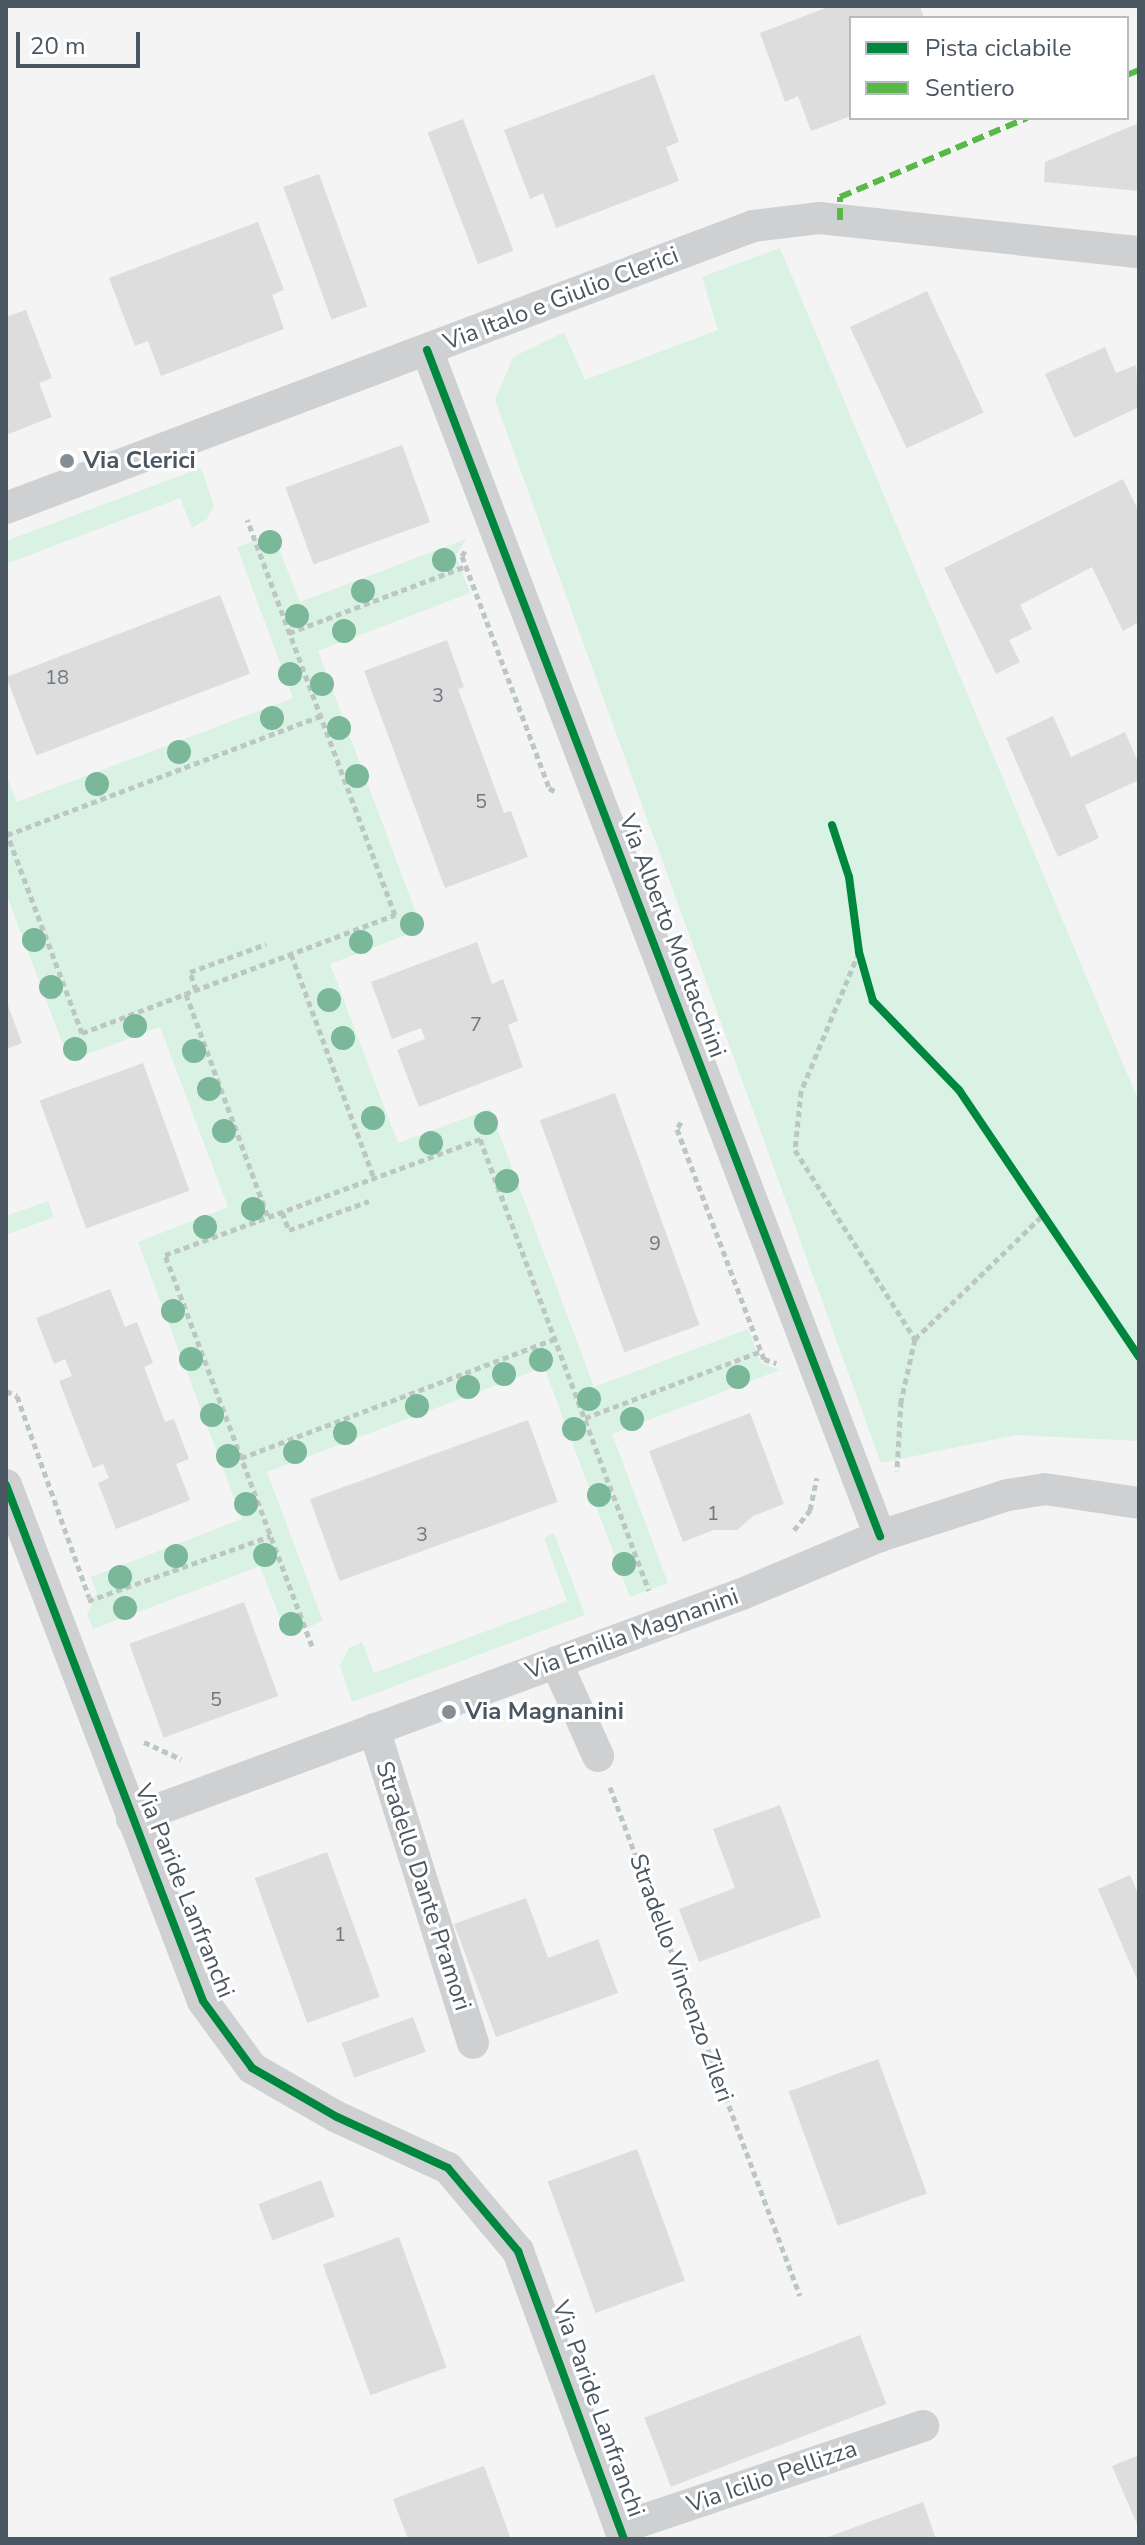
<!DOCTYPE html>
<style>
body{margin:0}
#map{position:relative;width:1145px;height:2545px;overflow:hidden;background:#f4f4f4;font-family:"Nunito Sans",sans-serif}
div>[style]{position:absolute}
.green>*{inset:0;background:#d9f2e3}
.building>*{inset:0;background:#ddddde;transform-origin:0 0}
.path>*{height:5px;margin-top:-2.5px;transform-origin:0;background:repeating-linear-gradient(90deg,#bcc7c4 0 6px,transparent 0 10px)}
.street>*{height:32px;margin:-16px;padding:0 16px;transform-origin:16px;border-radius:16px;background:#ced0d2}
.quiet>*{height:6px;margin-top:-3px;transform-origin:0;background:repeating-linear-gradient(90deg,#58b947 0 12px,transparent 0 18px)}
.cycleway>*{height:8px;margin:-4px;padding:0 4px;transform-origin:4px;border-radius:4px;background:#00873e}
.trees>*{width:24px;height:24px;margin:-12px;border-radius:50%;background:#7ab899}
.dots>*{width:22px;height:22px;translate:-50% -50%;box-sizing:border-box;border:4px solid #fff;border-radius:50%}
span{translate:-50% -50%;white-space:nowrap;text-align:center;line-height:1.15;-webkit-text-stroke:6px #fff;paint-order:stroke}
.number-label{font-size:20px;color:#707881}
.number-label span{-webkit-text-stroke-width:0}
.street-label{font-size:24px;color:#4a5661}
.poi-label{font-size:24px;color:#4a5661;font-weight:700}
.left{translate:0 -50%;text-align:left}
.frame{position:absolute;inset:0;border:8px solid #4a5661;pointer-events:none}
.legend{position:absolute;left:849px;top:16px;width:280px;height:104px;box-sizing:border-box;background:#fff;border:2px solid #b7bbc0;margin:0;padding:10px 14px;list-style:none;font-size:24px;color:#4a5661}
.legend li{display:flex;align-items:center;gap:16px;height:40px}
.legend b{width:40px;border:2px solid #b7bbc0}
.scale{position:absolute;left:16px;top:32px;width:124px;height:36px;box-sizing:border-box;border:4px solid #4a5661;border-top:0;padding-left:10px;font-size:24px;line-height:28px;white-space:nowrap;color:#4a5661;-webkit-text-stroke:6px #fff;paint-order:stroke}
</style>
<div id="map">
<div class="green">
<div style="clip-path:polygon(780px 248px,1139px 1102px,1139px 1441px,1015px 1435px,881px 1463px,495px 400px,513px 357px,564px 332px,585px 380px,718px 330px,702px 277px)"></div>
<div style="clip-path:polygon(201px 468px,214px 506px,207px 519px,192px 528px,180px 498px,6px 564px,6px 541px)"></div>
<div style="clip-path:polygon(273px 534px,300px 602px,466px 539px,456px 556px,470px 593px,318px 651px,422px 929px,330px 964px,398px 1143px,490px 1109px,594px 1387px,748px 1329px,761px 1363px,780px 1370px,612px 1434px,668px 1583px,630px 1597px,544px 1367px,267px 1472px,323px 1621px,287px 1636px,260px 1566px,93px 1629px,87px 1614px,97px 1593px,91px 1577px,242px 1519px,138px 1242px,228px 1207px,160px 1027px,69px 1061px,6px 893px,6px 775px,17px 802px,293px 698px,237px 547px)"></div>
<div style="clip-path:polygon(48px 1201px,54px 1217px,6px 1235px,6px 1216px)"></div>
<div style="clip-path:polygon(554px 1533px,585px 1615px,352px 1702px,340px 1665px,349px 1648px,362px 1642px,374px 1673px,567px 1601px,544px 1538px)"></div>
</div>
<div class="building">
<div style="clip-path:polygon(831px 6px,920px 6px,924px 18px,851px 18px,851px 116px,811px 131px,798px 96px,785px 102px,760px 33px)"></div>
<div style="clip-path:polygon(654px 74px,679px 142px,666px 147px,679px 181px,556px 228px,543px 193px,530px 199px,504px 130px)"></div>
<div style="left:463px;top:119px;width:141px;height:38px;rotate:69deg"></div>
<div style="clip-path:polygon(1139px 123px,1139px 191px,1044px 182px,1045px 162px)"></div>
<div style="left:319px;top:174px;width:141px;height:38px;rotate:70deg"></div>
<div style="clip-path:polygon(258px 222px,284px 290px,272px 295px,284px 329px,161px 376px,148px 341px,135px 346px,109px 278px)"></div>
<div style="left:927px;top:291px;width:134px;height:85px;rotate:65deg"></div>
<div style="clip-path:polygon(26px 310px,52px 378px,39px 383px,52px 417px,6px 435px,6px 317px)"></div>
<div style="clip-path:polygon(1105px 347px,1116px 373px,1136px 365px,1139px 407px,1074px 438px,1045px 374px)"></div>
<div style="left:402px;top:445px;width:82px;height:124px;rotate:70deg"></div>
<div style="clip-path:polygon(1123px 479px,1139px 512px,1139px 622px,1123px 631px,1092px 567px,1020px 605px,1032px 629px,1009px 640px,1020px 662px,996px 674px,944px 568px)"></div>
<div style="left:220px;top:595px;width:84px;height:229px;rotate:69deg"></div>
<div style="clip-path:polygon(447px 640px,464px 687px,458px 689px,504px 813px,511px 811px,528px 857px,445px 888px,364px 671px)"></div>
<div style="clip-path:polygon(1053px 716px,1071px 757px,1125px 732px,1139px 764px,1139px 780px,1085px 805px,1099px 838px,1058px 857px,1006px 738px)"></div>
<div style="clip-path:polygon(477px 942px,492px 984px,503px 979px,518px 1021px,508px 1025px,523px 1067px,419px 1107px,397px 1050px,425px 1039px,421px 1028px,392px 1039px,371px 982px)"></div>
<div style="clip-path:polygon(6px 1000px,22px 1043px,6px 1049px)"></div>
<div style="left:143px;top:1063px;width:136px;height:110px;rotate:70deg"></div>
<div style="left:615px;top:1093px;width:247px;height:80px;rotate:70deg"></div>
<div style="clip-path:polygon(110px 1289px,125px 1327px,137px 1322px,153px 1363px,144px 1367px,165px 1422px,174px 1419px,189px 1459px,176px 1464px,190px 1500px,116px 1529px,98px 1483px,109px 1478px,103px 1464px,93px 1468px,59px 1381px,72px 1376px,65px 1359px,54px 1364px,36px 1318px)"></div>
<div style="clip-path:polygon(750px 1413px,784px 1504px,753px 1516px,737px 1530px,714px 1530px,683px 1542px,649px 1451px)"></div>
<div style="left:528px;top:1420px;width:87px;height:232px;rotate:70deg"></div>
<div style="left:244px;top:1602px;width:100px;height:122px;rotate:70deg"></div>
<div style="clip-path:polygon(780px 1805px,821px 1917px,699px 1962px,679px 1909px,735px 1888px,713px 1829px)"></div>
<div style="left:327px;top:1852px;width:154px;height:77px;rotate:70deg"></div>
<div style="clip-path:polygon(1130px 1875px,1139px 1896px,1139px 1984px,1098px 1889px)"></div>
<div style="clip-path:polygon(526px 1898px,548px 1958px,598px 1939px,618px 1993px,496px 2037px,454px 1924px)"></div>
<div style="left:413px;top:2017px;width:37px;height:76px;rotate:70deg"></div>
<div style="left:878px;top:2059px;width:143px;height:95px;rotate:70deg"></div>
<div style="left:637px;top:2149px;width:140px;height:95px;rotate:70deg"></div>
<div style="left:321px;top:2180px;width:39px;height:67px;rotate:69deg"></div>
<div style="left:399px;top:2237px;width:139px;height:81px;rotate:70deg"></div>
<div style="left:860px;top:2335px;width:74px;height:231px;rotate:69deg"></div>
<div style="clip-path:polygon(1139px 2455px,1139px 2529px,1112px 2466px)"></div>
<div style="clip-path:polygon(484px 2466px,511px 2539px,408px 2539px,393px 2499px)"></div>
<div style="clip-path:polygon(923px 2502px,936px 2539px,823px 2539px)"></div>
</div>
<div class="path">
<div style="left:465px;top:551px;width:6px;rotate:121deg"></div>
<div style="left:462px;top:556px;width:248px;rotate:69.4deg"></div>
<div style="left:549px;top:788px;width:8px;rotate:30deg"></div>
<div style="left:289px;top:633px;width:189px;rotate:-20.7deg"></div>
<div style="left:6px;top:831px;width:216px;rotate:69.4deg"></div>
<div style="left:82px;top:1033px;width:335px;rotate:-20.7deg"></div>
<div style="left:395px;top:915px;width:422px;rotate:-110.5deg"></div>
<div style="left:7px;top:835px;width:335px;rotate:-20.8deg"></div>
<div style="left:859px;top:952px;width:151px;rotate:112.6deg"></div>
<div style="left:801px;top:1091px;width:59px;rotate:95.8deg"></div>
<div style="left:795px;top:1150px;width:224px;rotate:57.6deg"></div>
<div style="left:915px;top:1339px;width:64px;rotate:102.7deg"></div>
<div style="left:901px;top:1401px;width:70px;rotate:93.3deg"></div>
<div style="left:291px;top:954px;width:239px;rotate:69.7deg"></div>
<div style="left:196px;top:990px;width:19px;rotate:-108deg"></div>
<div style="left:190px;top:972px;width:81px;rotate:-20.2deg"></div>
<div style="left:186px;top:994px;width:238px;rotate:69.8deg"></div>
<div style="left:681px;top:1122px;width:8px;rotate:120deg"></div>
<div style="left:677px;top:1129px;width:246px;rotate:69.3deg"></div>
<div style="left:764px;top:1359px;width:13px;rotate:18deg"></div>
<div style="left:282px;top:1212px;width:19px;rotate:69deg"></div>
<div style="left:289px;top:1230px;width:85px;rotate:-19.9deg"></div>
<div style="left:915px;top:1339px;width:178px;rotate:-44.1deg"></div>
<div style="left:6px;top:1391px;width:12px;rotate:24deg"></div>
<div style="left:17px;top:1396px;width:214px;rotate:70.3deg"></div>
<div style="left:585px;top:1418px;width:188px;rotate:-20.8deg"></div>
<div style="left:241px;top:1458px;width:336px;rotate:-20.8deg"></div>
<div style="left:794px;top:1530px;width:26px;rotate:-51deg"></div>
<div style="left:810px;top:1510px;width:33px;rotate:-78deg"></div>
<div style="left:88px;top:1601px;width:194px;rotate:-19.6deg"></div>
<div style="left:312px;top:1646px;width:418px;rotate:-110.6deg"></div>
<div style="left:165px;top:1255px;width:336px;rotate:-20.2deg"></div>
<div style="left:480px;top:1139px;width:482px;rotate:69.5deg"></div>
<div style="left:144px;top:1742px;width:41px;rotate:24.7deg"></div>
<div style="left:610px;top:1787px;width:543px;rotate:69.53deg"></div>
</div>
<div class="street">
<div style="left:427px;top:350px;width:1270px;rotate:69.1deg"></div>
<div style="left:6px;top:508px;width:798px;rotate:-20.68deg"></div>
<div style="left:753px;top:226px;width:66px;rotate:-6.9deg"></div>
<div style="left:819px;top:218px;width:322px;rotate:6.1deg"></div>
<div style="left:6px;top:1485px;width:552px;rotate:69.1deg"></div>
<div style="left:203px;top:2001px;width:83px;rotate:53.8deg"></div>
<div style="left:252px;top:2068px;width:98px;rotate:30deg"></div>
<div style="left:337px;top:2117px;width:122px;rotate:24.7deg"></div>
<div style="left:448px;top:2168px;width:109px;rotate:49.9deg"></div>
<div style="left:518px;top:2251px;width:307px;rotate:69.8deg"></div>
<div style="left:556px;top:1662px;width:103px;rotate:65.9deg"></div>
<div style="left:374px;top:1729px;width:329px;rotate:72.5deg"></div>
<div style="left:132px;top:1819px;width:650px;rotate:-20.25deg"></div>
<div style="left:742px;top:1594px;width:150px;rotate:-22.8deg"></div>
<div style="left:880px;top:1536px;width:134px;rotate:-17.8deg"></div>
<div style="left:1008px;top:1495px;width:37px;rotate:-9deg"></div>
<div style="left:1045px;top:1489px;width:95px;rotate:8.5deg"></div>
<div style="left:620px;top:2528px;width:320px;rotate:-18.6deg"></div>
</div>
<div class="quiet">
<div style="left:1127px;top:75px;width:13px;rotate:-23deg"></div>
<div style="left:840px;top:220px;width:23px;rotate:-90deg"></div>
<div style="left:840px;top:197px;width:203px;rotate:-22.9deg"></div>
</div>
<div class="cycleway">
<div style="left:427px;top:350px;width:1270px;rotate:69.1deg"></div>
<div style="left:832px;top:825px;width:55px;rotate:71.9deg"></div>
<div style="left:849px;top:877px;width:76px;rotate:82.4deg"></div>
<div style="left:859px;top:952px;width:51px;rotate:74.1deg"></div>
<div style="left:873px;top:1001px;width:124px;rotate:46deg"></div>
<div style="left:959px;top:1090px;width:322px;rotate:56deg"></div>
<div style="left:6px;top:1485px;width:552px;rotate:69.1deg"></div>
<div style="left:203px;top:2001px;width:83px;rotate:53.8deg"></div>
<div style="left:252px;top:2068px;width:98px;rotate:30deg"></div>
<div style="left:337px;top:2117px;width:122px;rotate:24.7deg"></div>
<div style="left:448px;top:2168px;width:109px;rotate:49.9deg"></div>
<div style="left:518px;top:2251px;width:307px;rotate:69.8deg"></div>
</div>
<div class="trees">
<div style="left:270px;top:542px"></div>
<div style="left:444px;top:560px"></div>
<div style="left:363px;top:591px"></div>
<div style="left:297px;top:616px"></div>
<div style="left:344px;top:631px"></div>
<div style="left:290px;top:674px"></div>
<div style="left:322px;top:684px"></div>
<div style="left:272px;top:718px"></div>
<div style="left:339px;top:728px"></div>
<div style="left:179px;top:752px"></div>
<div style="left:357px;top:776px"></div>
<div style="left:97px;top:784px"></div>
<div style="left:412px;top:924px"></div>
<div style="left:34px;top:940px"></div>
<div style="left:361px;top:942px"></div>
<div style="left:51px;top:987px"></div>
<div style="left:329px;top:1000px"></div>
<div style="left:135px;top:1026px"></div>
<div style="left:343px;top:1038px"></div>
<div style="left:75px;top:1049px"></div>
<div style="left:194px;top:1051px"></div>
<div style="left:209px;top:1089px"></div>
<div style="left:373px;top:1118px"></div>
<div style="left:486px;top:1123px"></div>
<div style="left:224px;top:1131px"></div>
<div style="left:431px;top:1143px"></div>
<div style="left:507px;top:1181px"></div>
<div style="left:253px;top:1209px"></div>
<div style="left:205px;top:1227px"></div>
<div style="left:173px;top:1311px"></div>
<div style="left:191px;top:1359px"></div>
<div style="left:541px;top:1360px"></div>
<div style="left:504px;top:1374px"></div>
<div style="left:738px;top:1377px"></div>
<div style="left:468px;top:1387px"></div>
<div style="left:589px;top:1399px"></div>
<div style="left:417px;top:1406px"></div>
<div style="left:212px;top:1415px"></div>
<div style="left:632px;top:1419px"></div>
<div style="left:574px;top:1429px"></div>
<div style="left:345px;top:1433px"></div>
<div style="left:295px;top:1452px"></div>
<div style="left:228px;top:1456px"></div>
<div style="left:599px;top:1495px"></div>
<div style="left:246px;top:1504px"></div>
<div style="left:265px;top:1555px"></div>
<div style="left:176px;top:1556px"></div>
<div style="left:624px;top:1564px"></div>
<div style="left:120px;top:1577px"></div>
<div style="left:125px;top:1608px"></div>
<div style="left:291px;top:1624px"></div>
</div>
<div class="dots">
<div style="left:67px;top:461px;background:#868d94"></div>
<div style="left:449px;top:1712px;background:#868d94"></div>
</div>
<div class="number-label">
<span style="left:57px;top:677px">18</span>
<span style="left:438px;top:695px">3</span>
<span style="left:481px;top:801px">5</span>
<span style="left:476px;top:1024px">7</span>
<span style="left:655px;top:1243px">9</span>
<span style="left:713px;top:1513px">1</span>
<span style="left:422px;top:1534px">3</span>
<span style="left:216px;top:1699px">5</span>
<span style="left:340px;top:1934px">1</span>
</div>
<div class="street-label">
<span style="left:561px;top:299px;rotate:-21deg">Via Italo e Giulio Clerici</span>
<span style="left:672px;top:936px;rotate:69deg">Via Alberto Montacchini</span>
<span style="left:632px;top:1634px;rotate:-20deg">Via Emilia Magnanini</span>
<span style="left:423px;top:1886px;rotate:72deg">Stradello Dante Pramori</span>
<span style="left:184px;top:1891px;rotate:68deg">Via Paride Lanfranchi</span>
<span style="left:681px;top:1978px;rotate:70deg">Stradello Vincenzo Zileri</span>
<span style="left:598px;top:2409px;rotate:70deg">Via Paride Lanfranchi</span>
<span style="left:772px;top:2477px;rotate:-19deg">Via Icilio Pellizza</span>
</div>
<div class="poi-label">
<span class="left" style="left:83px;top:461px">Via Clerici</span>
<span class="left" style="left:465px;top:1712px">Via Magnanini</span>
</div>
<div class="frame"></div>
<ul class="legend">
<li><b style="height:10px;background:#00873e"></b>Pista ciclabile</li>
<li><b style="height:10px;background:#58b947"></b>Sentiero</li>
</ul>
<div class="scale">20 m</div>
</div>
